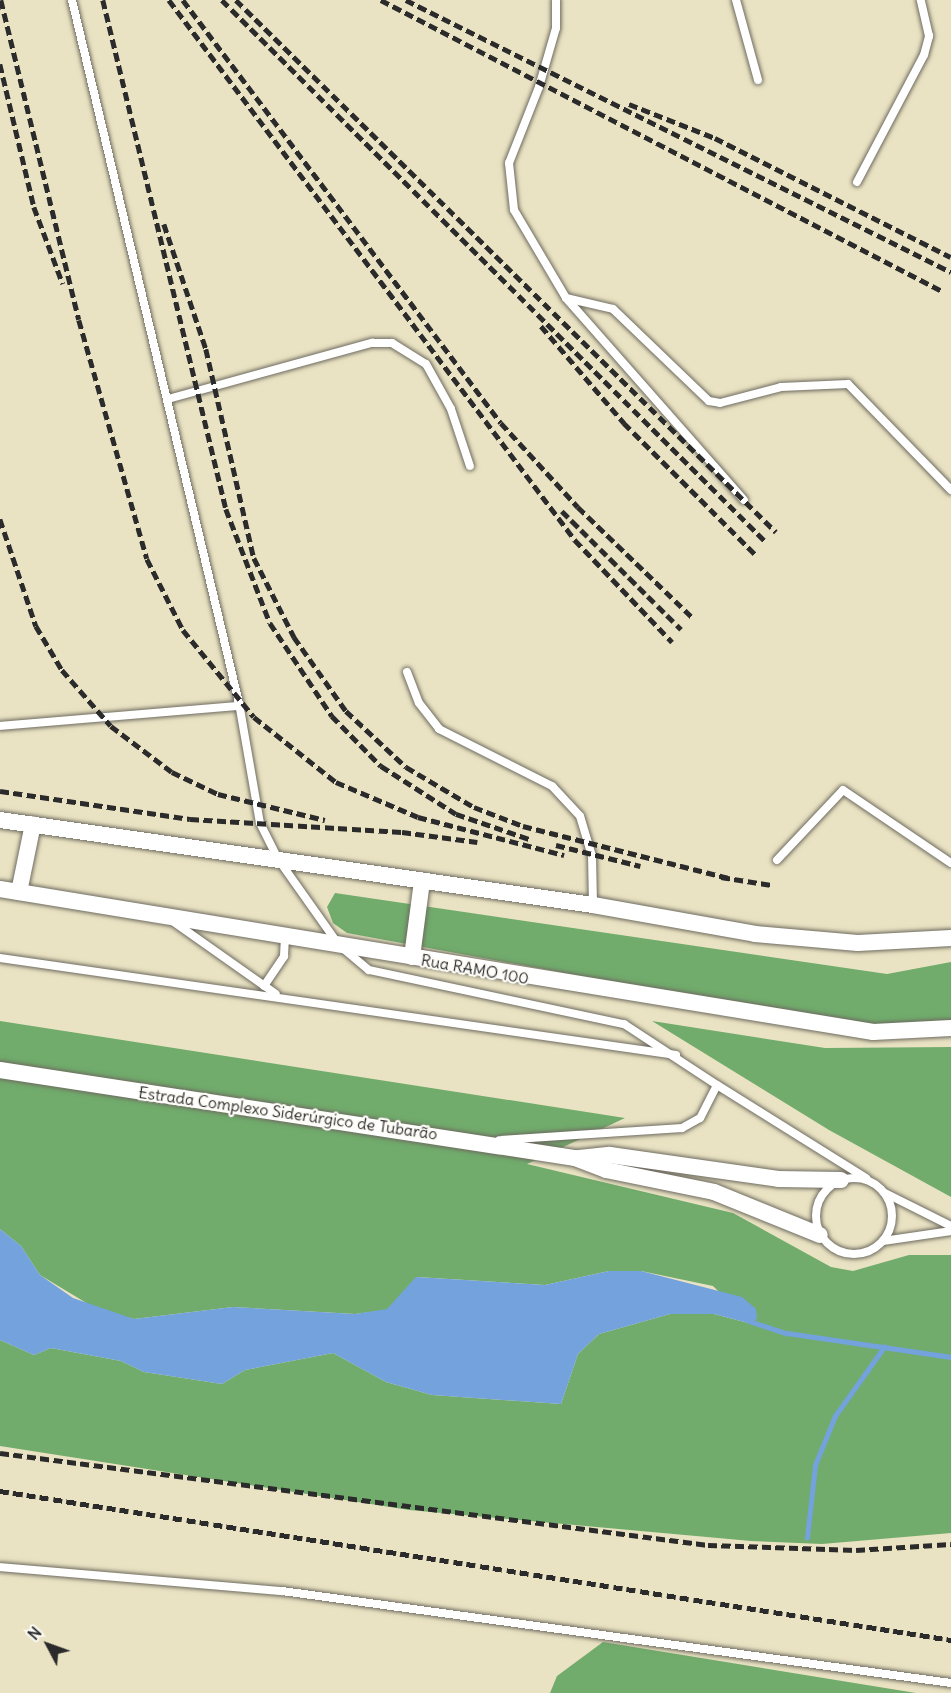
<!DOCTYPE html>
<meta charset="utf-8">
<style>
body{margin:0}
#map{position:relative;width:951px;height:1693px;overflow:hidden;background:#eae3c3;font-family:Delius,sans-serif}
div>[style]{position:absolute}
.forest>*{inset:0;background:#71ac6c}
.water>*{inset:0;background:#73a2dd}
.stream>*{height:4.5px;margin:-2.25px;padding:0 2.25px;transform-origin:2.25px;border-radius:2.25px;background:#73a2dd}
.roads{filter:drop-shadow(0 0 2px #6e6b60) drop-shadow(0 0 2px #6e6b60)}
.service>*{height:8px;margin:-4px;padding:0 4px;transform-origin:4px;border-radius:4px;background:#fff}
.service>.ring{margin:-4px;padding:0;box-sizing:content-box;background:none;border:8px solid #fff;border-radius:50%}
.minor>*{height:16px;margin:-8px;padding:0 8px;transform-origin:8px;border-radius:8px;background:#fff}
.rail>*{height:4.5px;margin-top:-2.25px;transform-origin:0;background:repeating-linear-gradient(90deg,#2b2b2b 0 9px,transparent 0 13.5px)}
span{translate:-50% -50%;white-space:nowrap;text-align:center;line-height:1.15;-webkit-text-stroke:4.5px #fdfcf7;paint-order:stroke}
.street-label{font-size:16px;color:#2b2b2b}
.north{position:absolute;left:18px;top:1615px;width:60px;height:60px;-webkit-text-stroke:4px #fdfcf7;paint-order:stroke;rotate:311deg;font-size:16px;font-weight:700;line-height:24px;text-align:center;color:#2b2b2b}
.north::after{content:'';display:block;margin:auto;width:21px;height:27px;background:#2b2b2b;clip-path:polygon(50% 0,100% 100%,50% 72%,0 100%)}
</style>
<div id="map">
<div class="forest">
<div style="clip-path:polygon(335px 893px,887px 974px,951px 962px,951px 1020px,876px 1030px,347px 933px,333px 923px,327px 907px)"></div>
<div style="clip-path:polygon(0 1021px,625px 1118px,527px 1164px,733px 1213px,831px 1267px,853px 1271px,909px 1255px,951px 1255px,951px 1533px,822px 1544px,751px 1541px,409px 1510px,0 1446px,0 1340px,34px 1355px,51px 1348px,121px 1361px,144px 1372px,222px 1384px,245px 1370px,333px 1353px,386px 1382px,432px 1395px,561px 1404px,578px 1354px,599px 1334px,670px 1314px,714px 1314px,752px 1324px,713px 1286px,641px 1271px,609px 1271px,545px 1285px,417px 1277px,387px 1310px,355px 1314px,233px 1307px,134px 1319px,98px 1310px,40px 1275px,21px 1246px,0 1229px)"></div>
<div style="clip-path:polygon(652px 1021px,825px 1048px,951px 1047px,951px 1197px,829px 1130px)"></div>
<div style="clip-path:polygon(603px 1642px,916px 1693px,550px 1693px,557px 1676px)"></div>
</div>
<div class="water">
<div style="clip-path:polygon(0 1229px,21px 1246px,40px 1275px,73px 1298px,134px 1319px,233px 1307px,355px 1314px,387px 1309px,416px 1277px,545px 1285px,609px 1271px,641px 1271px,742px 1297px,756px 1309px,757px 1318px,752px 1324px,714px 1314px,670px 1314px,599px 1334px,578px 1354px,561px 1404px,432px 1395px,386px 1382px,333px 1353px,245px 1370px,222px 1384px,144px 1372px,121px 1361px,51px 1348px,34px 1355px,0 1340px)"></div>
</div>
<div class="stream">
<div style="left:749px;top:1321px;width:40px;rotate:18deg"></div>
<div style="left:787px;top:1333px;width:166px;rotate:8.3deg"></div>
<div style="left:807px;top:1538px;width:73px;rotate:-83.7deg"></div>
<div style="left:815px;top:1465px;width:53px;rotate:-67.8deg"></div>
<div style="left:835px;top:1416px;width:85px;rotate:-54.6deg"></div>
</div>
<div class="roads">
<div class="service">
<div style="left:72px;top:0;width:723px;rotate:76.64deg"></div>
<div style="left:239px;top:703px;width:122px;rotate:80.1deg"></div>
<div style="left:260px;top:823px;width:40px;rotate:63.4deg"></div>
<div style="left:278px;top:859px;width:105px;rotate:54.7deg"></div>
<div style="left:339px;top:945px;width:39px;rotate:40deg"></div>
<div style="left:369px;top:970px;width:261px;rotate:12deg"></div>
<div style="left:624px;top:1024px;width:111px;rotate:33.3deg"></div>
<div style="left:717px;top:1085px;width:37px;rotate:117deg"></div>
<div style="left:700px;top:1118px;width:21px;rotate:151deg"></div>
<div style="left:682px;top:1128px;width:183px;rotate:176.2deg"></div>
<div style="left:556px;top:0;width:28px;rotate:90deg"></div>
<div style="left:556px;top:28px;width:61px;rotate:106.1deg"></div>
<div style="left:539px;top:87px;width:82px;rotate:111.5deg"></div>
<div style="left:509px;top:163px;width:47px;rotate:83.9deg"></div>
<div style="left:514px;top:210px;width:102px;rotate:59.4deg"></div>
<div style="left:566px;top:298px;width:269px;rotate:48.6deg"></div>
<div style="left:736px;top:0;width:83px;rotate:74.6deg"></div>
<div style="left:857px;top:182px;width:144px;rotate:-62.2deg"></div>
<div style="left:924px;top:55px;width:20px;rotate:-75deg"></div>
<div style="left:929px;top:36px;width:37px;rotate:-103deg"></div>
<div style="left:566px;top:298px;width:48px;rotate:13.2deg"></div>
<div style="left:613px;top:309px;width:133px;rotate:43.8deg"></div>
<div style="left:709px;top:401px;width:11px;rotate:10deg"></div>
<div style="left:720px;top:403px;width:63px;rotate:-14.7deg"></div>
<div style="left:781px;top:387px;width:67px;rotate:-2.6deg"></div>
<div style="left:848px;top:384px;width:148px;rotate:45.8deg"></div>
<div style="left:168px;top:399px;width:212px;rotate:-15.4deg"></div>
<div style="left:372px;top:343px;width:20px"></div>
<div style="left:392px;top:343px;width:40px;rotate:32deg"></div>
<div style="left:426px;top:364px;width:51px;rotate:60.9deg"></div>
<div style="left:451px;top:409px;width:60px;rotate:71.6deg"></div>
<div style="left:407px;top:672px;width:33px;rotate:69deg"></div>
<div style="left:419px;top:703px;width:33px;rotate:52deg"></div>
<div style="left:439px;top:729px;width:127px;rotate:26.8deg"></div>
<div style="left:552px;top:786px;width:41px;rotate:47deg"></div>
<div style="left:580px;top:816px;width:42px;rotate:73.3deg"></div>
<div style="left:592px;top:856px;width:49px;rotate:88.8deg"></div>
<div style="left:0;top:726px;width:240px;rotate:-4.8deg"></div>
<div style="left:777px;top:860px;width:96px;rotate:-46.7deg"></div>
<div style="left:843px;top:790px;width:130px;rotate:34.1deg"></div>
<div style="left:171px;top:920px;width:128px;rotate:35.2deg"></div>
<div style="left:0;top:958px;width:683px;rotate:8.17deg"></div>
<div style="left:264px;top:986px;width:36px;rotate:-56deg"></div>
<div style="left:284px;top:956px;width:20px;rotate:-87deg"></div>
<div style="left:717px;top:1085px;width:176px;rotate:32deg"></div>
<div class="ring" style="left:816px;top:1178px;width:68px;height:68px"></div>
<div style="left:885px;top:1193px;width:74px;rotate:26.6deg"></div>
<div style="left:883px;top:1241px;width:69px;rotate:-8.4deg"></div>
<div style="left:0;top:1567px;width:283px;rotate:4.9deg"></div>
<div style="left:282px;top:1591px;width:675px;rotate:7.83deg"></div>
</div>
<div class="minor">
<div style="left:0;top:820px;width:599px;rotate:8.16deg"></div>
<div style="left:593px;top:905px;width:165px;rotate:10.1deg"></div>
<div style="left:755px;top:934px;width:103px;rotate:5deg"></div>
<div style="left:858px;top:943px;width:93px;rotate:-3.1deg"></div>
<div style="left:0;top:889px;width:885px;rotate:9.3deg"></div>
<div style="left:873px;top:1032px;width:78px;rotate:-2.9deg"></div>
<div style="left:19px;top:892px;width:69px;rotate:-78.4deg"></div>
<div style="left:412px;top:957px;width:77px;rotate:-82.5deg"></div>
<div style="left:0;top:1070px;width:582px;rotate:8.7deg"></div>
<div style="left:575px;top:1158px;width:33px;rotate:21deg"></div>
<div style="left:606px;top:1170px;width:110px;rotate:11.5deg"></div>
<div style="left:714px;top:1192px;width:114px;rotate:22.1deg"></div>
<div style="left:579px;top:1158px;width:31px;rotate:-6deg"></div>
<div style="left:610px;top:1155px;width:170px;rotate:8.1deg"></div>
<div style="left:778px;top:1179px;width:63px;rotate:0.9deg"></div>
</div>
</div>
<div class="rail">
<div style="left:1px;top:0;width:329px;rotate:76.3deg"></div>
<div style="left:79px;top:320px;width:248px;rotate:74.1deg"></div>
<div style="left:147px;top:559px;width:80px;rotate:63.1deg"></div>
<div style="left:183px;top:630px;width:112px;rotate:50.8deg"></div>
<div style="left:254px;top:717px;width:105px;rotate:38.4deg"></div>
<div style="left:336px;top:782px;width:89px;rotate:23.1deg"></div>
<div style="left:418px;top:817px;width:151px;rotate:14.6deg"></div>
<div style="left:103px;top:0;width:524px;rotate:76.41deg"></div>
<div style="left:226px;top:509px;width:122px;rotate:68.9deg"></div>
<div style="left:270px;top:623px;width:112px;rotate:56.3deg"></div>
<div style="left:332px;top:716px;width:70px;rotate:45.6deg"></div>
<div style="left:381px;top:766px;width:89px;rotate:32.6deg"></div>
<div style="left:456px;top:814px;width:80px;rotate:18.9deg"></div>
<div style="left:169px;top:0;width:676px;rotate:53.06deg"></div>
<div style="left:575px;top:540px;width:141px;rotate:46.4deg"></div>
<div style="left:183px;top:0;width:529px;rotate:53.07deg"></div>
<div style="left:501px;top:423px;width:114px;rotate:47.5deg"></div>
<div style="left:578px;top:507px;width:160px;rotate:44deg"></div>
<div style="left:222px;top:0;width:769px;rotate:44.89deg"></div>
<div style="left:236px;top:0;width:758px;rotate:44.57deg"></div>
<div style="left:381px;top:0;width:632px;rotate:27.42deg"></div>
<div style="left:406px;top:0;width:609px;rotate:26.52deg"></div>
<div style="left:0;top:64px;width:147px;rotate:76.6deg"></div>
<div style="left:34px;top:207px;width:82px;rotate:69.4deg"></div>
<div style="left:629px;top:104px;width:92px;rotate:21.6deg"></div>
<div style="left:715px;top:138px;width:264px;rotate:26.8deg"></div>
<div style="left:164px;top:224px;width:132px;rotate:71.4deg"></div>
<div style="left:206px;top:349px;width:214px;rotate:77.1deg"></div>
<div style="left:254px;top:558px;width:89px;rotate:63.1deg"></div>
<div style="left:294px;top:637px;width:90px;rotate:54.9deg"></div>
<div style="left:346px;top:711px;width:82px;rotate:43deg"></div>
<div style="left:406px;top:767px;width:79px;rotate:30.5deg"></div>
<div style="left:474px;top:807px;width:53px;rotate:21.2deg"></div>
<div style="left:523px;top:826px;width:211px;rotate:14.2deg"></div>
<div style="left:541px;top:326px;width:128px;rotate:49.4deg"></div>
<div style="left:624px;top:423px;width:187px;rotate:45deg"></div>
<div style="left:562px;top:511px;width:168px;rotate:44.8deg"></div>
<div style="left:0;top:519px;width:113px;rotate:71.4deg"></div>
<div style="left:36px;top:626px;width:51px;rotate:59.4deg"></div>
<div style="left:62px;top:670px;width:74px;rotate:48.8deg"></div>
<div style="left:111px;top:726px;width:76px;rotate:37deg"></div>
<div style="left:172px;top:772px;width:51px;rotate:25.6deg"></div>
<div style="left:218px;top:794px;width:110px;rotate:13.7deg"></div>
<div style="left:0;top:791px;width:192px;rotate:8.4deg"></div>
<div style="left:190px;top:819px;width:212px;rotate:3.5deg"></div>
<div style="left:402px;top:832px;width:76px;rotate:7.6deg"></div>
<div style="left:556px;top:845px;width:87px;rotate:14deg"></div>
<div style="left:721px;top:877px;width:51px;rotate:9.1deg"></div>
<div style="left:0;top:1453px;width:714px;rotate:7.4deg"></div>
<div style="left:708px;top:1545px;width:148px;rotate:1.9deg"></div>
<div style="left:856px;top:1550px;width:95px;rotate:-3.6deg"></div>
<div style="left:0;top:1491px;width:963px;rotate:8.9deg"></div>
</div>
<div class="street-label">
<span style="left:475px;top:969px;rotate:10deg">Rua RAMO 100</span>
<span style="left:288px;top:1113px;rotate:8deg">Estrada Complexo Siderúrgico de Tubarão</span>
</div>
<div class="north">N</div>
</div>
